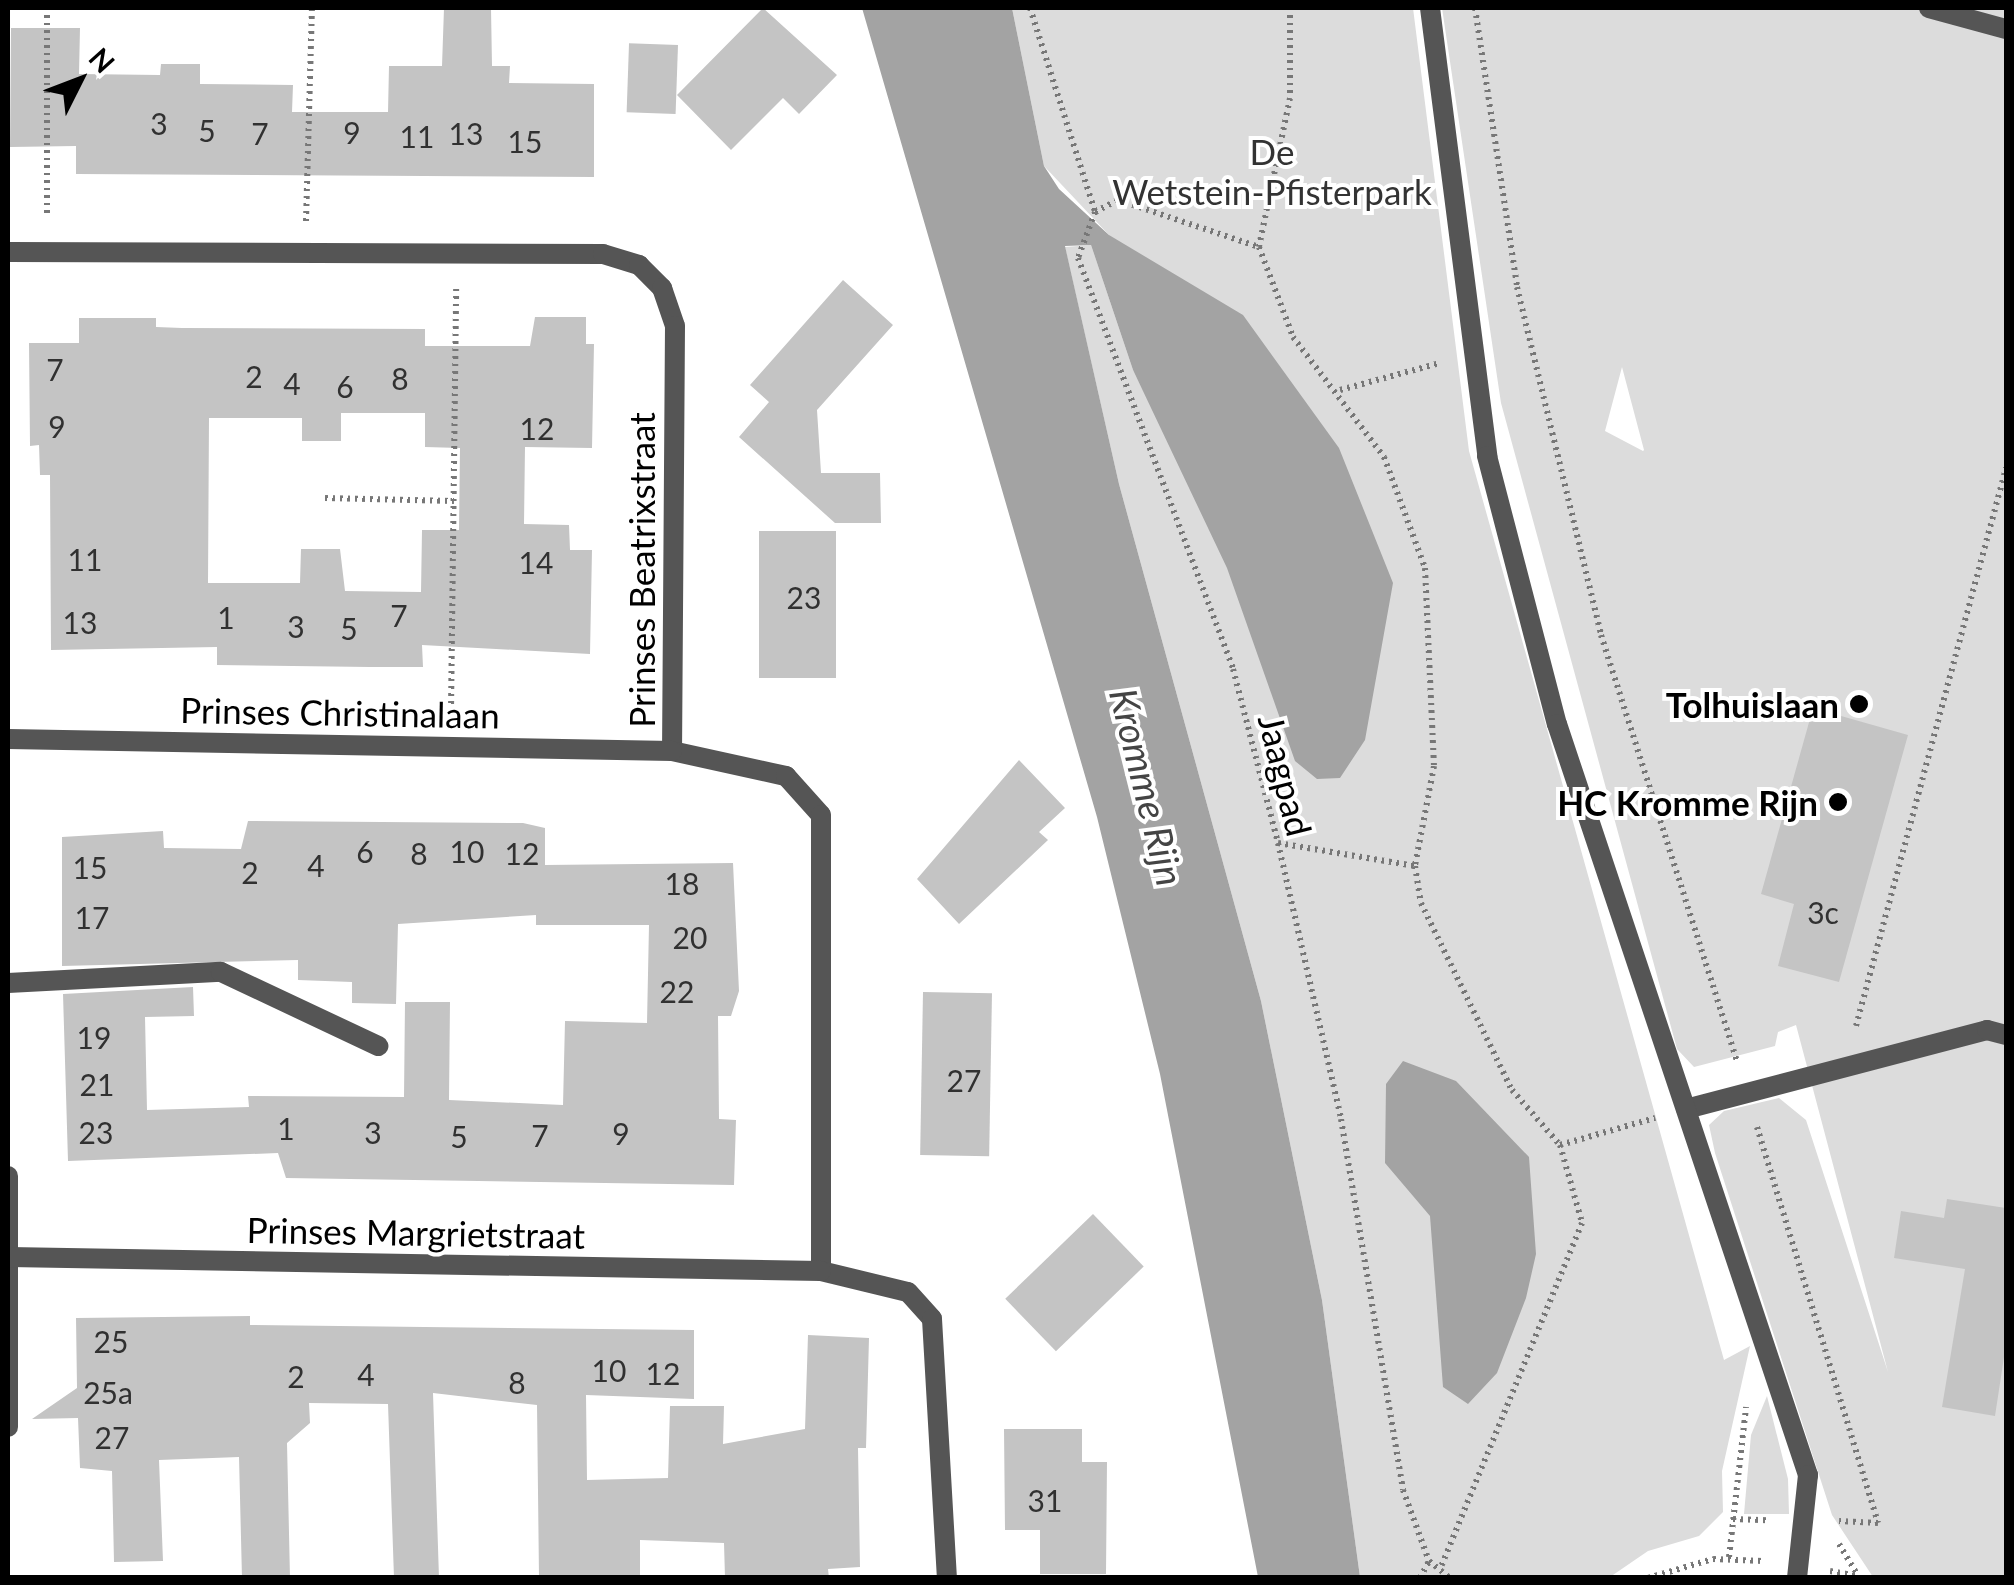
<!DOCTYPE html>
<style>
body{margin:0}
#map{position:relative;width:2014px;height:1585px;overflow:hidden;background:#fff;font-family:Lato,sans-serif}
div>[style]{position:absolute}
.green>*{inset:0;background:#dcdcdc}
.water>*{inset:0;background:#a3a3a3}
.building>*{inset:0;background:#c4c4c4;transform-origin:0 0}
.path>*{height:6px;margin-top:-3px;transform-origin:0;background:repeating-linear-gradient(90deg,#777 0 2.5px,transparent 0 7.5px)}
.lane>*{height:20px;margin:-10px;padding:0 10px;transform-origin:10px;border-radius:10px;background:#555}
.street>*{height:20px;margin:-10px;padding:0 10px;transform-origin:10px;border-radius:10px;background:#555}
.dots>*{width:28px;height:28px;translate:-50% -50%;box-sizing:border-box;border:5px solid #fff;border-radius:50%}
span{translate:-50% -50%;white-space:nowrap;text-align:center;line-height:1.15;-webkit-text-stroke:8px #fff;paint-order:stroke}
.number-label{font-size:30px;color:#313131}
.number-label span{-webkit-text-stroke-width:0}
.park-label{font-size:35px;color:#333}
.street-label{font-size:35px;color:#000}
.poi-label{font-size:35px;color:#000;font-weight:700}
.right{translate:-100% -50%;text-align:right}
.water-label{font-size:38px;color:#444;font-style:italic}
.frame{position:absolute;inset:0;border:10px solid #000;pointer-events:none}
.north{position:absolute;left:30px;top:30px;width:100px;height:100px;-webkit-text-stroke:8px #fff;paint-order:stroke;rotate:48deg;font-size:28px;font-weight:700;line-height:40px;text-align:center;color:#000}
.north::after{content:'';display:block;margin:auto;width:35px;height:45px;background:#000;clip-path:polygon(50% 0,100% 100%,50% 72%,0 100%)}
</style>
<div id="map">
<div class="green">
<div style="clip-path:polygon(1012px 8px,1413px 8px,1469px 451px,1724px 1360px,1750px 1346px,1722px 1471px,1723px 1512px,1699px 1536px,1648px 1551px,1610px 1577px,1360px 1577px,1322px 1300px,1261px 1001px,1119px 484px,1065px 247px,1091px 245px,1133px 370px,1191px 485px,1109px 235px,1044px 166px)"></div>
<div style="clip-path:polygon(evenodd,1442px 8px,2006px 8px,2006px 1577px,1873px 1577px,1832px 1515px,1715px 1153px,1709px 1125px,1724px 1111px,1779px 1098px,1806px 1120px,1888px 1372px,1796px 1025px,1778px 1032px,1775px 1046px,1694px 1067px,1677px 1049px,1501px 403px,1442px 8px,1622px 367px,1644px 450px,1643px 451px,1605px 431px,1622px 367px)"></div>
<div style="clip-path:polygon(1767px 1396px,1788px 1479px,1789px 1514px,1744px 1514px,1751px 1435px)"></div>
</div>
<div class="water">
<div style="clip-path:polygon(862px 8px,1012px 8px,1044px 166px,1059px 189px,1109px 235px,1243px 315px,1339px 448px,1393px 583px,1365px 740px,1340px 778px,1317px 779px,1295px 761px,1227px 568px,1133px 370px,1091px 245px,1065px 246px,1119px 484px,1261px 1001px,1322px 1300px,1360px 1577px,1258px 1577px,1160px 1074px,1097px 817px)"></div>
<div style="clip-path:polygon(1403px 1061px,1456px 1081px,1529px 1157px,1536px 1254px,1526px 1298px,1497px 1373px,1468px 1404px,1443px 1387px,1430px 1216px,1385px 1163px,1386px 1084px)"></div>
</div>
<div class="building">
<div style="clip-path:polygon(444px 8px,491px 8px,492px 66px,510px 66px,509px 83px,594px 84px,594px 177px,76px 174px,76px 146px,10px 147px,11px 28px,80px 28px,79px 74px,160px 75px,161px 64px,200px 64px,200px 84px,293px 85px,292px 112px,388px 112px,389px 66px,442px 66px)"></div>
<div style="clip-path:polygon(763px 8px,837px 75px,799px 114px,783px 98px,731px 150px,677px 95px)"></div>
<div style="left:678px;top:45px;width:69px;height:49px;rotate:92deg"></div>
<div style="clip-path:polygon(843px 280px,893px 325px,817px 410px,821px 473px,880px 473px,881px 523px,835px 523px,739px 437px,769px 402px,750px 385px)"></div>
<div style="clip-path:polygon(evenodd,535px 317px,586px 317px,586px 344px,594px 344px,592px 448px,525px 447px,524px 524px,569px 525px,570px 550px,592px 550px,590px 654px,422px 645px,423px 667px,370px 667px,217px 665px,217px 647px,51px 650px,50px 475px,40px 475px,39px 445px,30px 446px,29px 343px,79px 343px,79px 318px,156px 318px,156px 327px,182px 328px,425px 329px,425px 346px,530px 346px,535px 317px,341px 413px,425px 413px,425px 447px,460px 448px,459px 530px,422px 530px,421px 592px,345px 591px,340px 549px,301px 549px,300px 583px,208px 583px,209px 418px,302px 418px,302px 441px,341px 441px,341px 413px)"></div>
<div style="left:759px;top:531px;width:77px;height:147px"></div>
<div style="clip-path:polygon(1813px 708px,1908px 735px,1839px 982px,1778px 966px,1794px 904px,1761px 894px)"></div>
<div style="clip-path:polygon(1019px 760px,1065px 808px,1039px 832px,1048px 840px,959px 924px,917px 879px)"></div>
<div style="clip-path:polygon(248px 821px,523px 823px,545px 828px,545px 865px,733px 863px,739px 991px,731px 1016px,718px 1016px,719px 1119px,736px 1120px,734px 1185px,286px 1178px,278px 1153px,68px 1161px,63px 994px,193px 987px,194px 1016px,145px 1017px,147px 1110px,249px 1107px,248px 1096px,404px 1097px,405px 1002px,450px 1002px,449px 1100px,563px 1105px,565px 1021px,647px 1023px,649px 925px,536px 925px,536px 915px,398px 924px,396px 1004px,352px 1003px,352px 982px,298px 980px,298px 960px,62px 966px,62px 837px,163px 831px,164px 848px,241px 849px)"></div>
<div style="left:923px;top:992px;width:69px;height:163px;rotate:1deg"></div>
<div style="clip-path:polygon(1947px 1199px,2006px 1208px,2006px 1344px,1995px 1416px,1942px 1407px,1965px 1269px,1894px 1258px,1901px 1211px,1944px 1218px)"></div>
<div style="left:1093px;top:1214px;width:73px;height:122px;rotate:46deg"></div>
<div style="clip-path:polygon(250px 1316px,250px 1325px,694px 1330px,694px 1399px,586px 1395px,587px 1480px,668px 1478px,670px 1406px,724px 1406px,723px 1444px,805px 1429px,808px 1335px,869px 1338px,866px 1448px,858px 1448px,860px 1567px,828px 1569px,829px 1578px,725px 1578px,724px 1543px,640px 1540px,640px 1578px,539px 1578px,537px 1405px,433px 1393px,439px 1578px,394px 1578px,388px 1404px,309px 1403px,310px 1423px,287px 1443px,290px 1578px,242px 1578px,239px 1457px,159px 1460px,163px 1561px,114px 1562px,112px 1471px,80px 1468px,78px 1418px,32px 1419px,77px 1388px,76px 1318px)"></div>
<div style="clip-path:polygon(1004px 1429px,1082px 1429px,1082px 1462px,1107px 1462px,1106px 1574px,1040px 1574px,1040px 1530px,1005px 1530px)"></div>
</div>
<div class="path">
<div style="left:47px;top:8px;width:208px;rotate:90deg"></div>
<div style="left:1030px;top:8px;width:214px;rotate:72.3deg"></div>
<div style="left:1095px;top:212px;width:49px;rotate:110.3deg"></div>
<div style="left:1078px;top:258px;width:439px;rotate:69.3deg"></div>
<div style="left:1233px;top:669px;width:180px;rotate:75.5deg"></div>
<div style="left:1278px;top:843px;width:283px;rotate:77.1deg"></div>
<div style="left:1341px;top:1119px;width:376px;rotate:80.5deg"></div>
<div style="left:1403px;top:1490px;width:76px;rotate:69.9deg"></div>
<div style="left:1290px;top:8px;width:90px;rotate:90deg"></div>
<div style="left:1290px;top:98px;width:152px;rotate:101.8deg"></div>
<div style="left:1259px;top:247px;width:96px;rotate:69.3deg"></div>
<div style="left:1293px;top:337px;width:151px;rotate:52.8deg"></div>
<div style="left:1384px;top:457px;width:118px;rotate:69.7deg"></div>
<div style="left:1425px;top:568px;width:198px;rotate:87.4deg"></div>
<div style="left:1434px;top:766px;width:102px;rotate:100.8deg"></div>
<div style="left:1415px;top:866px;width:37px;rotate:81deg"></div>
<div style="left:1421px;top:903px;width:208px;rotate:64.1deg"></div>
<div style="left:1512px;top:1090px;width:73px;rotate:48.9deg"></div>
<div style="left:1560px;top:1145px;width:81px;rotate:74.2deg"></div>
<div style="left:1582px;top:1223px;width:370px;rotate:112.3deg"></div>
<div style="left:1475px;top:8px;width:282px;rotate:81.4deg"></div>
<div style="left:1517px;top:287px;width:358px;rotate:76.4deg"></div>
<div style="left:1601px;top:635px;width:448px;rotate:72.3deg"></div>
<div style="left:1095px;top:212px;width:26px;rotate:-28deg"></div>
<div style="left:1118px;top:200px;width:149px;rotate:18.4deg"></div>
<div style="left:306px;top:221px;width:213px;rotate:-88.4deg"></div>
<div style="left:1340px;top:390px;width:104px;rotate:-15.1deg"></div>
<div style="left:325px;top:498px;width:129px;rotate:1.3deg"></div>
<div style="left:451px;top:711px;width:422px;rotate:-89.3deg"></div>
<div style="left:1278px;top:843px;width:139px;rotate:9.5deg"></div>
<div style="left:1856px;top:1026px;width:578px;rotate:-74.95deg"></div>
<div style="left:1757px;top:1127px;width:414px;rotate:73deg"></div>
<div style="left:1878px;top:1523px;width:39px;rotate:-177deg"></div>
<div style="left:1560px;top:1145px;width:99px;rotate:-15.9deg"></div>
<div style="left:1733px;top:1519px;width:34px;rotate:2deg"></div>
<div style="left:1839px;top:1544px;width:37px;rotate:59deg"></div>
<div style="left:1729px;top:1557px;width:151px;rotate:-83.5deg"></div>
<div style="left:1429px;top:1561px;width:27px;rotate:39deg"></div>
<div style="left:1830px;top:1571px;width:28px;rotate:10deg"></div>
<div style="left:1420px;top:1578px;width:19px;rotate:-62deg"></div>
<div style="left:1648px;top:1578px;width:68px;rotate:-16.3deg"></div>
<div style="left:1713px;top:1559px;width:50px;rotate:2.3deg"></div>
</div>
<div class="lane">
<div style="left:1929px;top:8px;width:80px;rotate:15.3deg"></div>
<div style="left:8px;top:983px;width:213px;rotate:-3deg"></div>
<div style="left:221px;top:972px;width:174px;rotate:25.2deg"></div>
<div style="left:1686px;top:1109px;width:311px;rotate:-14.7deg"></div>
<div style="left:1987px;top:1030px;width:20px;rotate:15deg"></div>
</div>
<div class="street">
<div style="left:1430px;top:8px;width:452px;rotate:82.7deg"></div>
<div style="left:1487px;top:456px;width:277px;rotate:75.4deg"></div>
<div style="left:1557px;top:724px;width:792px;rotate:71.52deg"></div>
<div style="left:1808px;top:1475px;width:104px;rotate:96.1deg"></div>
<div style="left:8px;top:252px;width:595px;rotate:0.19deg"></div>
<div style="left:603px;top:254px;width:38px;rotate:17deg"></div>
<div style="left:639px;top:265px;width:33px;rotate:45deg"></div>
<div style="left:662px;top:288px;width:40px;rotate:71.1deg"></div>
<div style="left:675px;top:326px;width:425px;rotate:90.4deg"></div>
<div style="left:672px;top:751px;width:117px;rotate:12.4deg"></div>
<div style="left:786px;top:776px;width:52px;rotate:48.1deg"></div>
<div style="left:821px;top:815px;width:456px;rotate:90deg"></div>
<div style="left:821px;top:1271px;width:89px;rotate:13.6deg"></div>
<div style="left:908px;top:1292px;width:36px;rotate:48deg"></div>
<div style="left:932px;top:1319px;width:259px;rotate:86.7deg"></div>
<div style="left:8px;top:739px;width:664px;rotate:1.04deg"></div>
<div style="left:8px;top:1176px;width:251px;rotate:90deg"></div>
<div style="left:9px;top:1257px;width:812px;rotate:0.99deg"></div>
</div>
<div class="dots">
<div style="left:1859px;top:704px;background:#000"></div>
<div style="left:1838px;top:802px;background:#000"></div>
</div>
<div class="number-label">
<span style="left:159px;top:123px">3</span>
<span style="left:207px;top:130px">5</span>
<span style="left:352px;top:132px">9</span>
<span style="left:260px;top:133px">7</span>
<span style="left:466px;top:133px">13</span>
<span style="left:417px;top:136px">11</span>
<span style="left:525px;top:141px">15</span>
<span style="left:55px;top:369px">7</span>
<span style="left:254px;top:376px">2</span>
<span style="left:400px;top:378px">8</span>
<span style="left:292px;top:383px">4</span>
<span style="left:345px;top:386px">6</span>
<span style="left:57px;top:426px">9</span>
<span style="left:537px;top:428px">12</span>
<span style="left:85px;top:559px">11</span>
<span style="left:536px;top:562px">14</span>
<span style="left:804px;top:597px">23</span>
<span style="left:399px;top:615px">7</span>
<span style="left:226px;top:617px">1</span>
<span style="left:80px;top:622px">13</span>
<span style="left:296px;top:626px">3</span>
<span style="left:349px;top:628px">5</span>
<span style="left:365px;top:851px">6</span>
<span style="left:467px;top:851px">10</span>
<span style="left:419px;top:853px">8</span>
<span style="left:522px;top:853px">12</span>
<span style="left:316px;top:865px">4</span>
<span style="left:90px;top:867px">15</span>
<span style="left:250px;top:872px">2</span>
<span style="left:682px;top:883px">18</span>
<span style="left:1823px;top:912px">3c</span>
<span style="left:92px;top:917px">17</span>
<span style="left:690px;top:937px">20</span>
<span style="left:677px;top:991px">22</span>
<span style="left:94px;top:1037px">19</span>
<span style="left:964px;top:1080px">27</span>
<span style="left:97px;top:1084px">21</span>
<span style="left:286px;top:1128px">1</span>
<span style="left:96px;top:1132px">23</span>
<span style="left:373px;top:1132px">3</span>
<span style="left:621px;top:1133px">9</span>
<span style="left:540px;top:1135px">7</span>
<span style="left:459px;top:1136px">5</span>
<span style="left:111px;top:1341px">25</span>
<span style="left:609px;top:1370px">10</span>
<span style="left:663px;top:1373px">12</span>
<span style="left:366px;top:1374px">4</span>
<span style="left:296px;top:1376px">2</span>
<span style="left:517px;top:1382px">8</span>
<span style="left:108px;top:1392px">25a</span>
<span style="left:112px;top:1437px">27</span>
<span style="left:1045px;top:1500px">31</span>
</div>
<div class="park-label">
<span style="left:1272px;top:171px">De<br>Wetstein-Pfisterpark</span>
</div>
<div class="street-label">
<span style="left:641px;top:570px;rotate:-90deg">Prinses Beatrixstraat</span>
<span style="left:340px;top:712px;rotate:1deg">Prinses Christinalaan</span>
<span style="left:1286px;top:775px;rotate:76deg">Jaagpad</span>
<span style="left:416px;top:1232px;rotate:1deg">Prinses Margrietstraat</span>
</div>
<div class="poi-label">
<span class="right" style="left:1839px;top:704px">Tolhuislaan</span>
<span class="right" style="left:1818px;top:802px">HC Kromme Rijn</span>
</div>
<div class="water-label">
<span style="left:1147px;top:787px;rotate:76deg">Kromme Rijn</span>
</div>
<div class="frame"></div>
<div class="north">N</div>
</div>
